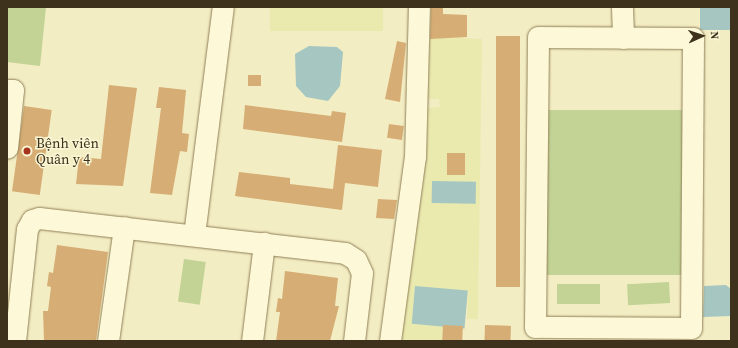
<!DOCTYPE html>
<meta charset="utf-8">
<style>
body{margin:0}
#map{position:relative;width:738px;height:348px;overflow:hidden;background:#f3edc3;font-family:"Source Serif 4",serif}
div>[style]{position:absolute}
.farmland>*{inset:0;background:#eaeaaf;transform-origin:0 0}
.green>*{inset:0;background:#c2d395;transform-origin:0 0}
.water>*{inset:0;background:#a5c6c1;transform-origin:0 0}
.building>*{inset:0;background:#d6ad74;transform-origin:0 0}
.roads{filter:drop-shadow(0 0 1px #907f57) drop-shadow(0 0 1px #907f57)}
.minor>*{height:21px;margin:-10.5px;padding:0 10.5px;transform-origin:10.5px;border-radius:10.5px;background:#fdf8d7}
.dots>*{width:11px;height:11px;translate:-50% -50%;box-sizing:border-box;border:2px solid #faf5d3;border-radius:50%}
span{translate:-50% -50%;white-space:nowrap;text-align:center;line-height:1.15;-webkit-text-stroke:3px #faf5d3;paint-order:stroke}
.poi-label{font-size:14px;color:#3e321d}
.left{translate:0 -50%;text-align:left}
.frame{position:absolute;inset:0;border:8px solid #3e321d;pointer-events:none}
.north{position:absolute;left:682px;top:16px;width:40px;height:40px;-webkit-text-stroke:3px #faf5d3;paint-order:stroke;rotate:87deg;font-size:11px;font-weight:700;line-height:16px;text-align:center;color:#3e321d}
.north::after{content:'';display:block;margin:auto;width:14px;height:18px;background:#3e321d;clip-path:polygon(50% 0,100% 100%,50% 72%,0 100%)}
</style>
<div id="map">
<div class="farmland">
<div style="left:270px;top:7px;width:113px;height:24px"></div>
<div style="clip-path:polygon(449px 37px,482px 39px,478px 319px,467px 319px,468px 291px,454px 290px,411px 324px,443px 325px,442px 341px,398px 341px,426px 108px,440px 107px,439px 99px,426px 99px,426px 39px)"></div>
</div>
<div class="green">
<div style="clip-path:polygon(7px 7px,46px 7px,40px 66px,7px 62px)"></div>
<div style="left:546px;top:110px;width:140px;height:165px"></div>
<div style="left:184px;top:259px;width:22px;height:43px;rotate:8deg"></div>
<div style="left:669px;top:282px;width:21px;height:42px;rotate:87deg"></div>
<div style="left:600px;top:284px;width:20px;height:43px;rotate:90deg"></div>
</div>
<div class="water">
<div style="left:700px;top:7px;width:31px;height:23px"></div>
<div style="clip-path:polygon(309px 46px,337px 47px,343px 52px,340px 86px,328px 101px,306px 97px,296px 86px,295px 54px)"></div>
<div style="left:432px;top:181px;width:44px;height:22px;rotate:1deg"></div>
<div style="clip-path:polygon(726px 285px,731px 289px,731px 316px,703px 317px,704px 286px)"></div>
<div style="left:415px;top:286px;width:53px;height:38px;rotate:5deg"></div>
</div>
<div class="building">
<div style="clip-path:polygon(431px 7px,443px 7px,443px 14px,467px 15px,467px 37px,430px 39px)"></div>
<div style="left:496px;top:36px;width:24px;height:251px"></div>
<div style="clip-path:polygon(397px 41px,406px 43px,400px 102px,385px 99px)"></div>
<div style="left:248px;top:75px;width:13px;height:11px"></div>
<div style="clip-path:polygon(109px 85px,137px 88px,123px 186px,76px 184px,79px 157px,101px 159px)"></div>
<div style="clip-path:polygon(159px 87px,186px 90px,182px 133px,189px 134px,187px 152px,180px 151px,172px 195px,150px 193px,161px 108px,156px 108px)"></div>
<div style="clip-path:polygon(245px 105px,331px 116px,332px 111px,346px 113px,342px 142px,243px 129px)"></div>
<div style="left:24px;top:106px;width:28px;height:86px;rotate:8deg"></div>
<div style="left:389px;top:124px;width:15px;height:14px;rotate:8deg"></div>
<div style="clip-path:polygon(338px 145px,382px 150px,378px 187px,345px 183px,342px 210px,235px 196px,239px 172px,290px 178px,290px 184px,333px 189px)"></div>
<div style="left:447px;top:153px;width:18px;height:22px"></div>
<div style="clip-path:polygon(378px 199px,397px 200px,394px 219px,376px 218px)"></div>
<div style="clip-path:polygon(57px 245px,108px 252px,96px 341px,44px 341px,43px 311px,48px 311px,51px 287px,47px 286px,49px 272px,53px 273px)"></div>
<div style="clip-path:polygon(285px 271px,338px 278px,335px 306px,339px 306px,330px 341px,276px 341px,280px 312px,276px 312px,278px 298px,282px 299px)"></div>
<div style="left:443px;top:325px;width:20px;height:16px;rotate:3deg"></div>
<div style="left:485px;top:325px;width:26px;height:16px;rotate:2deg"></div>
</div>
<div class="roads">
<div class="minor">
<div style="left:622px;top:7px;width:31px;rotate:88deg"></div>
<div style="left:538px;top:37px;width:155px;rotate:0.4deg"></div>
<div style="left:693px;top:38px;width:290px;rotate:90.4deg"></div>
<div style="left:691px;top:328px;width:156px;rotate:-179.6deg"></div>
<div style="left:535px;top:327px;width:290px;rotate:-89.4deg"></div>
<div style="left:7px;top:90px;width:6px"></div>
<div style="left:13px;top:90px;width:58px;rotate:95.9deg"></div>
<div style="left:194px;top:235px;width:230px;rotate:-82.8deg"></div>
<div style="left:15px;top:341px;width:113px;rotate:-83.9deg"></div>
<div style="left:27px;top:229px;width:10px;rotate:-61deg"></div>
<div style="left:32px;top:220px;width:7px;rotate:-16deg"></div>
<div style="left:39px;top:218px;width:308px;rotate:6.5deg"></div>
<div style="left:345px;top:253px;width:13px;rotate:32deg"></div>
<div style="left:356px;top:260px;width:14px;rotate:65deg"></div>
<div style="left:362px;top:273px;width:68px;rotate:96.7deg"></div>
<div style="left:108px;top:341px;width:115px;rotate:-82deg"></div>
<div style="left:252px;top:341px;width:99px;rotate:-83deg"></div>
<div style="left:390px;top:341px;width:186px;rotate:-82.3deg"></div>
<div style="left:415px;top:157px;width:150px;rotate:-88.5deg"></div>
</div>
</div>
<div class="dots">
<div style="left:27px;top:151px;background:#a7341f"></div>
</div>
<div class="poi-label">
<span class="left" style="left:36px;top:151px">Bệnh viên<br>Quân y 4</span>
</div>
<div class="frame"></div>
<div class="north">N</div>
</div>
